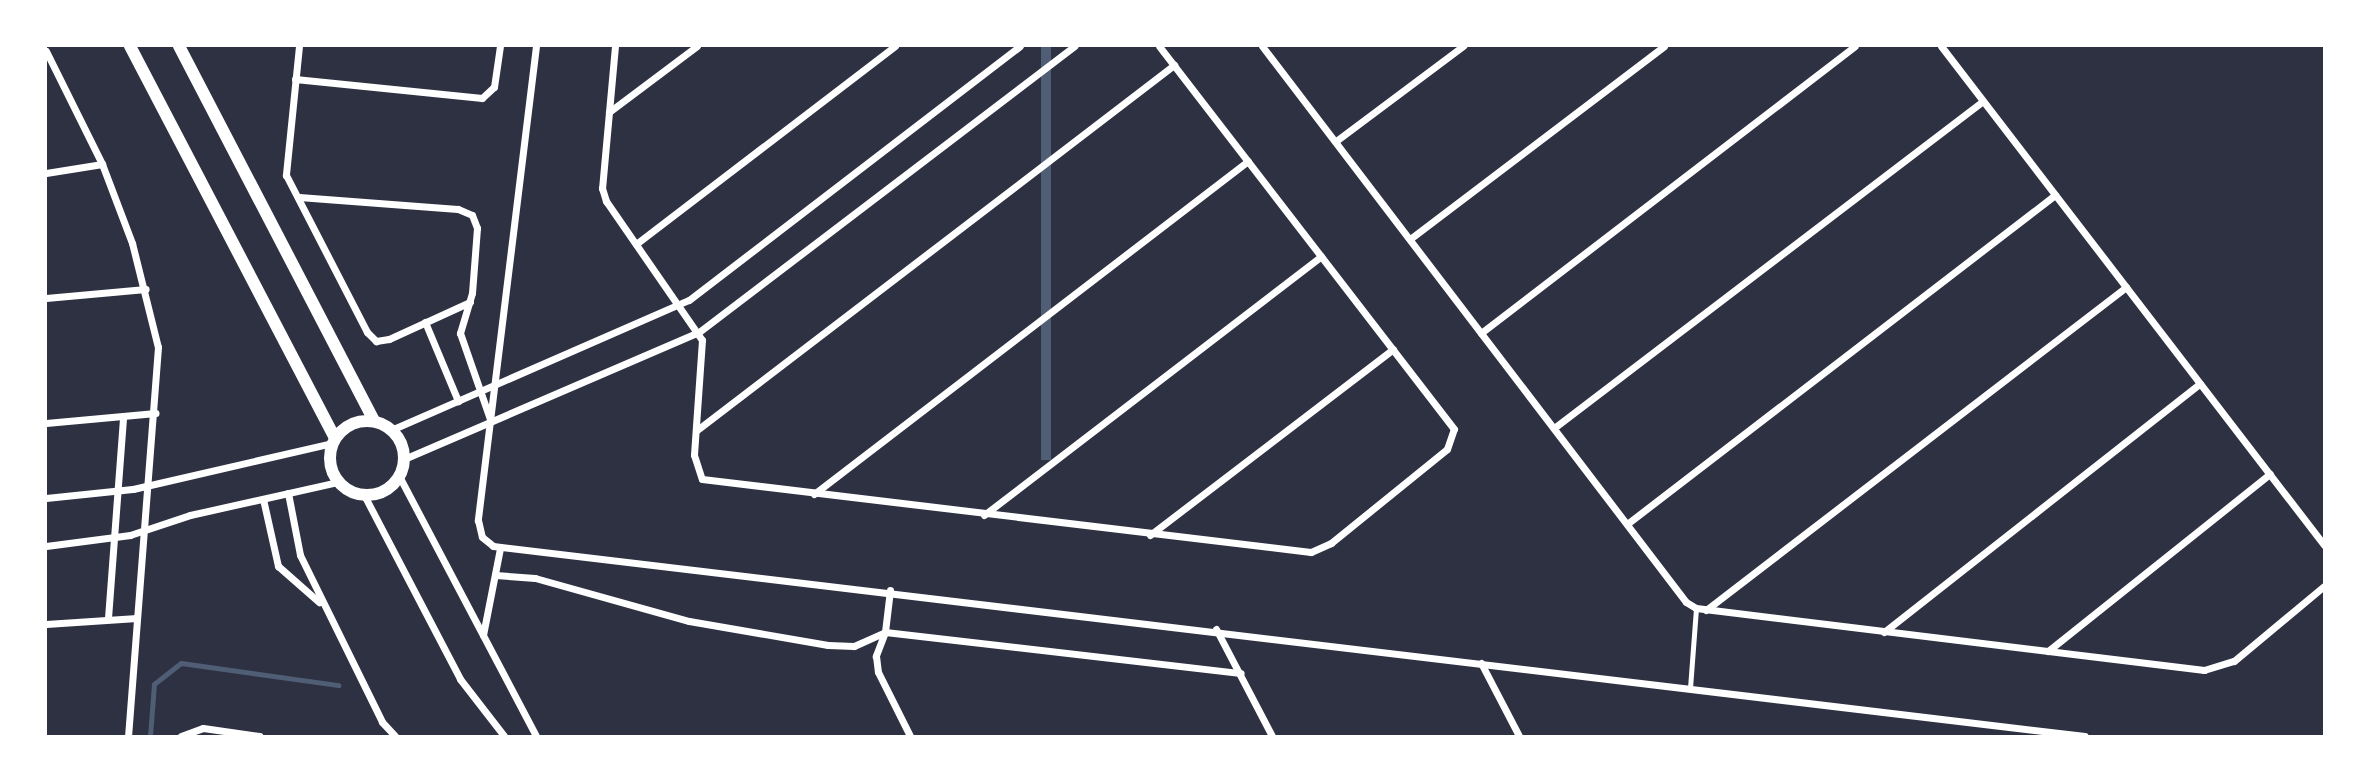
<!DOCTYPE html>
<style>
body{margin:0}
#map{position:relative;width:2370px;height:782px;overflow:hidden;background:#2d3142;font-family:Montserrat,sans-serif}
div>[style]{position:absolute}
.water>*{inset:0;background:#4f5d75;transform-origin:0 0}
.stream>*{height:5px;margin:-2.5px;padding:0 2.5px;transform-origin:2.5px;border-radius:2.5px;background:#4f5d75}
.service>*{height:5px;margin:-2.5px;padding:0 2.5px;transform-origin:2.5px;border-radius:2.5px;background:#fff}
.minor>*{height:7px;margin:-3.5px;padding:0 3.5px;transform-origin:3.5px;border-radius:3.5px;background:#fff}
.tertiary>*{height:12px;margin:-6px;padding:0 6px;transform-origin:6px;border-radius:6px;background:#fff}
.tertiary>.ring{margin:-6px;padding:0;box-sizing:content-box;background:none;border:12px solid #fff;border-radius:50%}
span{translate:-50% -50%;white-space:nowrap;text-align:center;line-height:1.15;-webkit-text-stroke:7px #fff;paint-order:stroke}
.frame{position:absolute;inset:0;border:47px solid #fff;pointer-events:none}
</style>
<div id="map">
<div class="water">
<div style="left:1041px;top:46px;width:10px;height:414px"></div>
</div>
<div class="stream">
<div style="left:150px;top:736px;width:52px;rotate:-85.6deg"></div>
<div style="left:154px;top:684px;width:34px;rotate:-38deg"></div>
<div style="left:181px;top:663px;width:159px;rotate:8deg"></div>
</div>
<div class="service">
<div style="left:1690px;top:688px;width:80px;rotate:-85.7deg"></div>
</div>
<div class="minor">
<div style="left:299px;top:46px;width:130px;rotate:95.8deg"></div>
<div style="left:286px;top:175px;width:177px;rotate:62.7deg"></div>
<div style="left:367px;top:332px;width:13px;rotate:45deg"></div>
<div style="left:376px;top:341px;width:13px;rotate:-9deg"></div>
<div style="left:389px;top:339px;width:89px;rotate:-24.6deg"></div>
<div style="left:536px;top:46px;width:478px;rotate:97deg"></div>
<div style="left:478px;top:520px;width:17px;rotate:77deg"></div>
<div style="left:482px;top:537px;width:14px;rotate:39deg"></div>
<div style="left:493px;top:546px;width:1603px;rotate:6.81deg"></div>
<div style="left:615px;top:46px;width:143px;rotate:95.2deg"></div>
<div style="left:602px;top:188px;width:14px;rotate:73deg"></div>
<div style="left:606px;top:201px;width:169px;rotate:55.4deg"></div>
<div style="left:702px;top:340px;width:115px;rotate:94deg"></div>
<div style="left:694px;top:455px;width:25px;rotate:72deg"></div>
<div style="left:702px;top:479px;width:613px;rotate:6.84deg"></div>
<div style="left:1311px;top:552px;width:22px;rotate:-24deg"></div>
<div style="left:1331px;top:543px;width:149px;rotate:-39deg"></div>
<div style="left:1447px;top:449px;width:21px;rotate:-71deg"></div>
<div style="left:1454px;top:429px;width:483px;rotate:-127.6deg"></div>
<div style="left:1262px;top:46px;width:699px;rotate:52.67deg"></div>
<div style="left:1686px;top:602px;width:12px;rotate:31deg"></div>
<div style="left:1696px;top:608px;width:512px;rotate:6.96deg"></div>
<div style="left:2204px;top:670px;width:31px;rotate:-17deg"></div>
<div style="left:2234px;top:661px;width:117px;rotate:-39.8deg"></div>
<div style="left:1941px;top:46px;width:629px;rotate:52.49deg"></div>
<div style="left:46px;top:51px;width:126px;rotate:63.6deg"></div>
<div style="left:102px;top:164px;width:85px;rotate:69.2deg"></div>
<div style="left:132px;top:243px;width:107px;rotate:76deg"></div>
<div style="left:158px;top:347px;width:390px;rotate:94.4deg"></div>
<div style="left:295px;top:79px;width:188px;rotate:5.8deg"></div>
<div style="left:482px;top:98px;width:16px;rotate:-43deg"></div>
<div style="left:494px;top:87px;width:41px;rotate:-81.7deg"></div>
<div style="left:609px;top:112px;width:110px;rotate:-36.9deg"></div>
<div style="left:1336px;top:141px;width:159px;rotate:-36.8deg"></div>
<div style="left:46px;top:173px;width:57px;rotate:-9.1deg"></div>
<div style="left:299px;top:197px;width:159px;rotate:4.3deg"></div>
<div style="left:458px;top:209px;width:15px;rotate:23deg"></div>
<div style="left:472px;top:215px;width:14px;rotate:69deg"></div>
<div style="left:477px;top:228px;width:65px;rotate:94.4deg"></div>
<div style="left:472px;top:293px;width:42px;rotate:106.7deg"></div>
<div style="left:460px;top:333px;width:91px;rotate:70.8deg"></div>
<div style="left:1410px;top:239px;width:319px;rotate:-37.2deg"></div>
<div style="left:636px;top:244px;width:326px;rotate:-37.4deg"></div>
<div style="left:46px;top:298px;width:100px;rotate:-5.1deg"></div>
<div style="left:425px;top:322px;width:86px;rotate:67.3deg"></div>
<div style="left:1481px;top:333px;width:471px;rotate:-37.5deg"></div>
<div style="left:46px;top:423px;width:110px;rotate:-5.2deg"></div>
<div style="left:1554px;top:428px;width:539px;rotate:-37.32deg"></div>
<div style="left:391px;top:430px;width:325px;rotate:-23.6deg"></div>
<div style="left:689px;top:300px;width:417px;rotate:-37.5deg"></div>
<div style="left:697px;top:430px;width:601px;rotate:-37.42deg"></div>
<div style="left:404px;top:459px;width:321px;rotate:-23.3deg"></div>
<div style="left:699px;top:332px;width:472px;rotate:-37.3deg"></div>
<div style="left:399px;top:476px;width:294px;rotate:62.2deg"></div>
<div style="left:288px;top:493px;width:63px;rotate:79deg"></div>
<div style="left:300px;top:555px;width:186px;rotate:63.8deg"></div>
<div style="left:382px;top:722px;width:19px;rotate:47deg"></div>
<div style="left:814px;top:494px;width:547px;rotate:-37.5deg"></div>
<div style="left:364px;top:495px;width:208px;rotate:62.4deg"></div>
<div style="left:460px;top:679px;width:72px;rotate:52.3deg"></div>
<div style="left:46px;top:498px;width:87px;rotate:-5.9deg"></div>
<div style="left:133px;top:489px;width:204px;rotate:-13deg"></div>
<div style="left:263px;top:499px;width:69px;rotate:77.4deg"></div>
<div style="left:278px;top:566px;width:55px;rotate:41.3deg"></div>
<div style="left:984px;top:515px;width:425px;rotate:-37.5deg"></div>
<div style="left:1627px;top:524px;width:540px;rotate:-37.55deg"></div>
<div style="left:1150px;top:535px;width:306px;rotate:-37.4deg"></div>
<div style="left:46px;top:546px;width:85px;rotate:-7.5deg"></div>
<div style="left:130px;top:535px;width:63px;rotate:-18.4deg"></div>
<div style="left:190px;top:515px;width:152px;rotate:-12.6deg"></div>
<div style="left:495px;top:575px;width:40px;rotate:4.3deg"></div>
<div style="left:535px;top:578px;width:160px;rotate:15.6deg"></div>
<div style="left:689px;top:621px;width:141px;rotate:9.8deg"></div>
<div style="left:828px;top:645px;width:26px;rotate:2deg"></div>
<div style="left:854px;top:646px;width:34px;rotate:-24deg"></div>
<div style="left:890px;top:590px;width:42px;rotate:96.8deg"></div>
<div style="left:885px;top:632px;width:26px;rotate:111deg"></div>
<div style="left:876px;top:656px;width:16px;rotate:83deg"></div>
<div style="left:878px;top:672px;width:72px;rotate:63.4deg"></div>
<div style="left:1706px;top:610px;width:530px;rotate:-37.56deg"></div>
<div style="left:108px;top:618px;width:202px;rotate:-85.7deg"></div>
<div style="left:46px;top:624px;width:91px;rotate:-3.8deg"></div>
<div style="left:1216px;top:629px;width:121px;rotate:62.4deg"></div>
<div style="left:885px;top:632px;width:358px;rotate:6.6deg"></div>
<div style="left:1884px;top:632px;width:402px;rotate:-38.2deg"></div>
<div style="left:483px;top:635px;width:89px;rotate:-78.9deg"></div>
<div style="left:2048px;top:651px;width:284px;rotate:-38.6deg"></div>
<div style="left:1481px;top:663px;width:82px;rotate:62.5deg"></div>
<div style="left:181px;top:736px;width:23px;rotate:-20deg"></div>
<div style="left:203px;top:728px;width:57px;rotate:8.1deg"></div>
</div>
<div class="tertiary">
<div style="left:130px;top:46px;width:442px;rotate:62.4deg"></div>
<div style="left:179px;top:46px;width:423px;rotate:62.5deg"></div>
<div class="ring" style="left:330px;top:421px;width:62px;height:62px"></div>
</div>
<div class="frame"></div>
</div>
